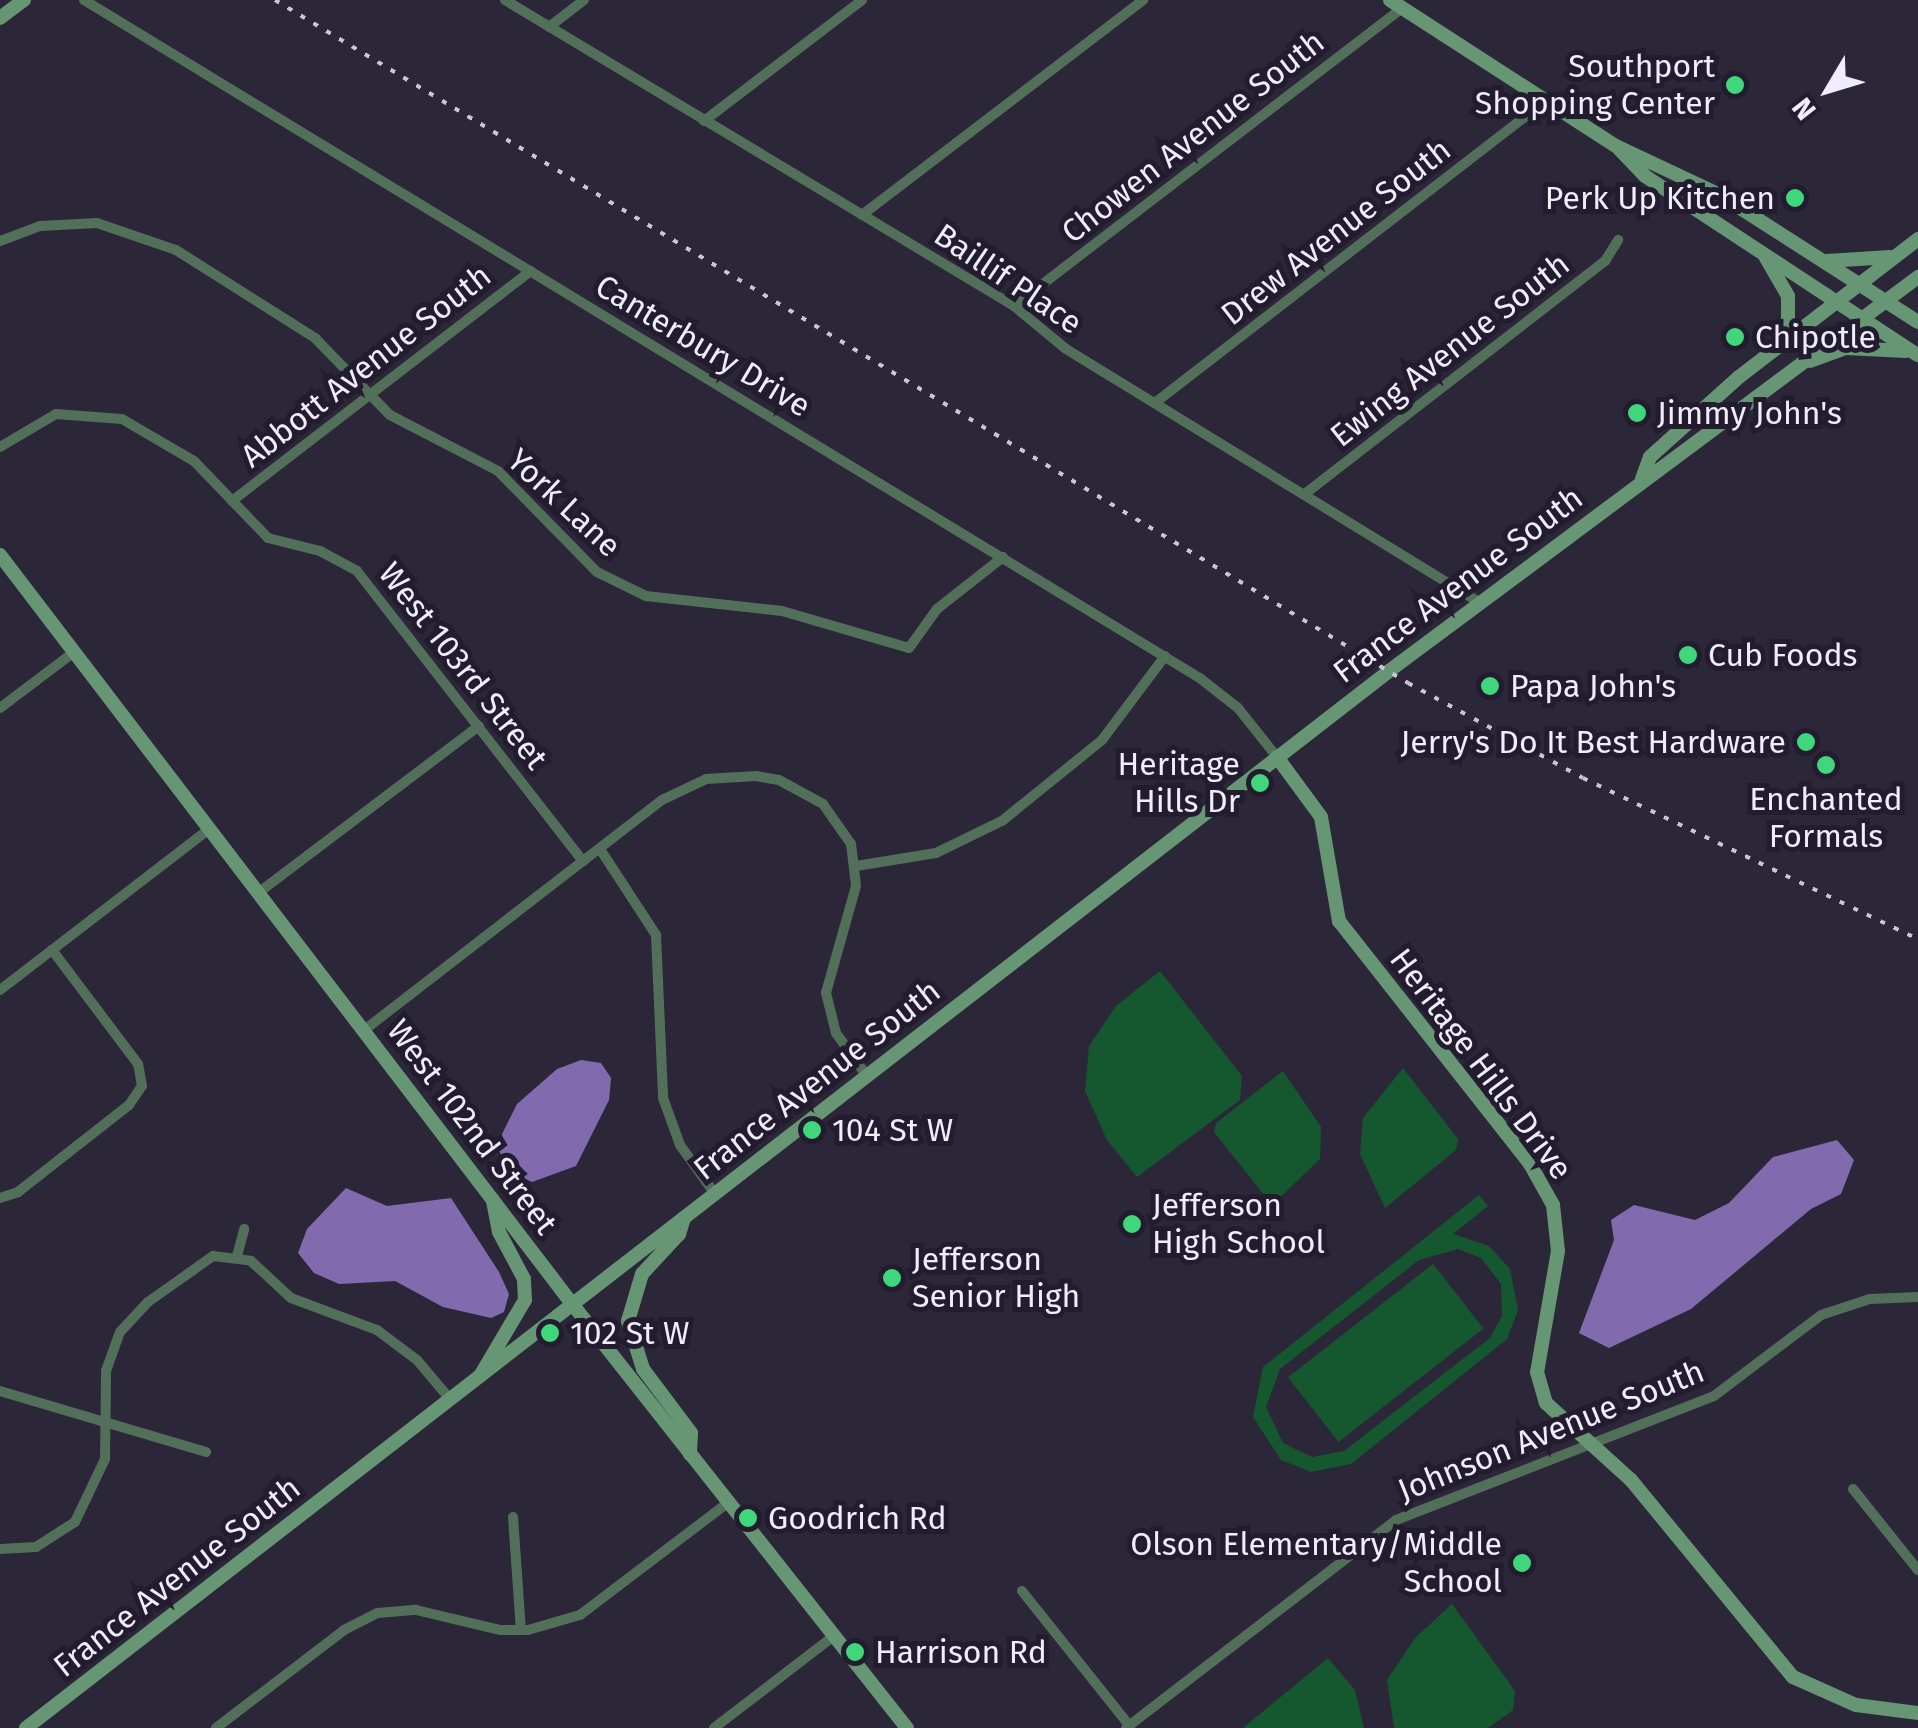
<!DOCTYPE html>
<style>
body{margin:0}
#map{position:relative;width:1918px;height:1728px;overflow:hidden;background:#2c2639;font-family:"Fira Sans",sans-serif}
div>[style]{position:absolute}
.green>*{inset:0;background:#155830;transform-origin:0 0}
.water>*{inset:0;background:#826aae}
.street>*{height:10px;margin:-5px;padding:0 5px;transform-origin:5px;border-radius:5px;background:#526f59}
.secondary>*{height:14px;margin:-7px;padding:0 7px;transform-origin:7px;border-radius:7px;background:#679674}
.rail>*{height:4px;margin-top:-2px;transform-origin:0;background:repeating-linear-gradient(90deg,#cac6d5 0 5px,transparent 0 15px)}
.dots>*{width:28px;height:28px;translate:-50% -50%;box-sizing:border-box;border:5px solid #231c2f;border-radius:50%}
span{translate:-50% -50%;white-space:nowrap;text-align:center;line-height:1.15;-webkit-text-stroke:10px #231c2f;paint-order:stroke}
.poi-label{font-size:32px;color:#f0edfa}
.right{translate:-100% -50%;text-align:right}
.left{translate:0 -50%;text-align:left}
.street-label{font-size:32px;color:#f0edfa}
.north{position:absolute;left:1778px;top:40px;width:100px;height:100px;-webkit-text-stroke:8px #231c2f;paint-order:stroke;rotate:232deg;font-size:28px;font-weight:700;line-height:40px;text-align:center;color:#f0edfa}
.north::after{content:'';display:block;margin:auto;width:35px;height:45px;background:#f0edfa;clip-path:polygon(50% 0,100% 100%,50% 72%,0 100%)}
</style>
<div id="map">
<div class="green">
<div style="clip-path:polygon(1160px 971px,1242px 1076px,1240px 1100px,1137px 1177px,1107px 1140px,1085px 1091px,1089px 1046px,1116px 1006px)"></div>
<div style="clip-path:polygon(1403px 1068px,1458px 1139px,1456px 1150px,1385px 1208px,1360px 1154px,1363px 1118px)"></div>
<div style="clip-path:polygon(1283px 1071px,1321px 1127px,1320px 1159px,1272px 1205px,1214px 1132px,1216px 1123px)"></div>
<div style="clip-path:polygon(evenodd,1479px 1195px,1488px 1206px,1453px 1234px,1489px 1246px,1510px 1269px,1518px 1310px,1507px 1339px,1351px 1464px,1311px 1472px,1281px 1460px,1253px 1417px,1263px 1367px,1479px 1195px,1458px 1249px,1481px 1258px,1501px 1284px,1502px 1316px,1490px 1338px,1344px 1451px,1312px 1457px,1283px 1443px,1266px 1407px,1280px 1369px,1419px 1260px,1458px 1249px)"></div>
<div style="left:1433px;top:1264px;width:82px;height:184px;rotate:52deg"></div>
<div style="clip-path:polygon(1452px 1604px,1515px 1691px,1513px 1710px,1488px 1728px,1394px 1728px,1387px 1680px,1415px 1638px)"></div>
<div style="clip-path:polygon(1328px 1658px,1355px 1690px,1364px 1728px,1243px 1728px)"></div>
</div>
<div class="water">
<div style="clip-path:polygon(581px 1060px,601px 1063px,611px 1078px,609px 1100px,576px 1166px,532px 1182px,513px 1173px,496px 1146px,517px 1104px,557px 1069px)"></div>
<div style="clip-path:polygon(1837px 1140px,1854px 1160px,1841px 1194px,1811px 1209px,1691px 1309px,1609px 1348px,1579px 1333px,1614px 1240px,1611px 1220px,1634px 1205px,1695px 1220px,1729px 1203px,1773px 1157px)"></div>
<div style="clip-path:polygon(346px 1188px,387px 1206px,451px 1198px,499px 1272px,509px 1294px,504px 1312px,491px 1318px,443px 1307px,395px 1281px,339px 1284px,314px 1273px,298px 1253px,307px 1229px)"></div>
</div>
<div class="street">
<div style="left:84px;top:0;width:1307px;rotate:31.29deg"></div>
<div style="left:1201px;top:679px;width:47px;rotate:38.1deg"></div>
<div style="left:1238px;top:708px;width:63px;rotate:51.5deg"></div>
<div style="left:505px;top:0;width:594px;rotate:31.01deg"></div>
<div style="left:1014px;top:306px;width:67px;rotate:39.6deg"></div>
<div style="left:1066px;top:349px;width:487px;rotate:31.5deg"></div>
<div style="left:549px;top:27px;width:44px;rotate:-37.6deg"></div>
<div style="left:704px;top:121px;width:199px;rotate:-37.4deg"></div>
<div style="left:862px;top:215px;width:354px;rotate:-37.4deg"></div>
<div style="left:0;top:241px;width:43px;rotate:-20.6deg"></div>
<div style="left:40px;top:226px;width:57px;rotate:-3deg"></div>
<div style="left:97px;top:223px;width:83px;rotate:18.9deg"></div>
<div style="left:176px;top:250px;width:165px;rotate:32.3deg"></div>
<div style="left:315px;top:338px;width:107px;rotate:45.8deg"></div>
<div style="left:390px;top:415px;width:122px;rotate:27.4deg"></div>
<div style="left:498px;top:471px;width:141px;rotate:45.6deg"></div>
<div style="left:597px;top:572px;width:55px;rotate:26.1deg"></div>
<div style="left:646px;top:596px;width:137px;rotate:6.3deg"></div>
<div style="left:782px;top:611px;width:132px;rotate:16.2deg"></div>
<div style="left:909px;top:648px;width:48px;rotate:-54.3deg"></div>
<div style="left:937px;top:609px;width:84px;rotate:-38.2deg"></div>
<div style="left:1014px;top:306px;width:489px;rotate:-37.5deg"></div>
<div style="left:1156px;top:402px;width:493px;rotate:-37.7deg"></div>
<div style="left:0;top:447px;width:65px;rotate:-30.5deg"></div>
<div style="left:56px;top:414px;width:66px;rotate:4.3deg"></div>
<div style="left:122px;top:419px;width:83px;rotate:30.3deg"></div>
<div style="left:194px;top:461px;width:107px;rotate:46.1deg"></div>
<div style="left:268px;top:538px;width:54px;rotate:14deg"></div>
<div style="left:320px;top:551px;width:42px;rotate:28.4deg"></div>
<div style="left:357px;top:571px;width:368px;rotate:52.1deg"></div>
<div style="left:1306px;top:493px;width:378px;rotate:-37.8deg"></div>
<div style="left:1605px;top:261px;width:25px;rotate:-58deg"></div>
<div style="left:232px;top:501px;width:377px;rotate:-37.6deg"></div>
<div style="left:0;top:708px;width:93px;rotate:-37.1deg"></div>
<div style="left:600px;top:849px;width:103px;rotate:56.9deg"></div>
<div style="left:656px;top:935px;width:163px;rotate:87.5deg"></div>
<div style="left:663px;top:1098px;width:50px;rotate:70.1deg"></div>
<div style="left:680px;top:1145px;width:60px;rotate:54.5deg"></div>
<div style="left:856px;top:866px;width:81px;rotate:-9.2deg"></div>
<div style="left:936px;top:853px;width:73px;rotate:-25.9deg"></div>
<div style="left:1002px;top:821px;width:129px;rotate:-39deg"></div>
<div style="left:1102px;top:740px;width:105px;rotate:-53.1deg"></div>
<div style="left:258px;top:893px;width:277px;rotate:-37.1deg"></div>
<div style="left:0;top:990px;width:264px;rotate:-37.6deg"></div>
<div style="left:363px;top:1031px;width:378px;rotate:-37.7deg"></div>
<div style="left:662px;top:800px;width:49px;rotate:-25.5deg"></div>
<div style="left:706px;top:779px;width:50px;rotate:-3.4deg"></div>
<div style="left:756px;top:776px;width:23px;rotate:10deg"></div>
<div style="left:779px;top:780px;width:50px;rotate:28.6deg"></div>
<div style="left:823px;top:804px;width:49px;rotate:55deg"></div>
<div style="left:851px;top:844px;width:42px;rotate:83.2deg"></div>
<div style="left:856px;top:886px;width:111px;rotate:105.7deg"></div>
<div style="left:826px;top:993px;width:41px;rotate:76deg"></div>
<div style="left:836px;top:1033px;width:53px;rotate:54.2deg"></div>
<div style="left:0;top:1198px;width:19px;rotate:-18deg"></div>
<div style="left:18px;top:1192px;width:141px;rotate:-38.1deg"></div>
<div style="left:129px;top:1105px;width:23px;rotate:-56deg"></div>
<div style="left:142px;top:1086px;width:22px;rotate:-100deg"></div>
<div style="left:138px;top:1064px;width:143px;rotate:-127deg"></div>
<div style="left:237px;top:1256px;width:28px;rotate:-75deg"></div>
<div style="left:0;top:1391px;width:215px;rotate:16.5deg"></div>
<div style="left:1853px;top:1489px;width:104px;rotate:51.3deg"></div>
<div style="left:513px;top:1517px;width:113px;rotate:86deg"></div>
<div style="left:0;top:1549px;width:36px;rotate:-3deg"></div>
<div style="left:36px;top:1547px;width:46px;rotate:-32.7deg"></div>
<div style="left:75px;top:1522px;width:70px;rotate:-64.5deg"></div>
<div style="left:105px;top:1459px;width:88px;rotate:-89.3deg"></div>
<div style="left:106px;top:1371px;width:41px;rotate:-70.3deg"></div>
<div style="left:120px;top:1332px;width:41px;rotate:-47deg"></div>
<div style="left:148px;top:1302px;width:80px;rotate:-35.3deg"></div>
<div style="left:213px;top:1256px;width:38px;rotate:7deg"></div>
<div style="left:251px;top:1261px;width:54px;rotate:42.8deg"></div>
<div style="left:291px;top:1298px;width:92px;rotate:20.4deg"></div>
<div style="left:377px;top:1330px;width:50px;rotate:36.9deg"></div>
<div style="left:417px;top:1360px;width:51px;rotate:49.8deg"></div>
<div style="left:1022px;top:1591px;width:171px;rotate:51.4deg"></div>
<div style="left:216px;top:1728px;width:161px;rotate:-37.4deg"></div>
<div style="left:344px;top:1630px;width:38px;rotate:-27deg"></div>
<div style="left:378px;top:1613px;width:38px;rotate:-5deg"></div>
<div style="left:416px;top:1610px;width:86px;rotate:13.4deg"></div>
<div style="left:500px;top:1630px;width:28px"></div>
<div style="left:528px;top:1630px;width:54px;rotate:-16.1deg"></div>
<div style="left:580px;top:1615px;width:187px;rotate:-37.2deg"></div>
<div style="left:714px;top:1728px;width:151px;rotate:-37.5deg"></div>
<div style="left:1126px;top:1728px;width:341px;rotate:-37.6deg"></div>
<div style="left:1396px;top:1520px;width:341px;rotate:-21.3deg"></div>
<div style="left:1714px;top:1396px;width:134px;rotate:-37.1deg"></div>
<div style="left:1821px;top:1315px;width:52px;rotate:-18.1deg"></div>
<div style="left:1870px;top:1299px;width:48px;rotate:-2.4deg"></div>
</div>
<div class="secondary">
<div style="left:1390px;top:0;width:269px;rotate:32.9deg"></div>
<div style="left:1616px;top:146px;width:115px;rotate:25.2deg"></div>
<div style="left:1720px;top:195px;width:235px;rotate:32.7deg"></div>
<div style="left:0;top:18px;width:30px;rotate:-37deg"></div>
<div style="left:1620px;top:150px;width:36px;rotate:46deg"></div>
<div style="left:1645px;top:176px;width:326px;rotate:33.3deg"></div>
<div style="left:1766px;top:258px;width:44px;rotate:59.9deg"></div>
<div style="left:1788px;top:296px;width:27px;rotate:90deg"></div>
<div style="left:1788px;top:323px;width:27px;rotate:123deg"></div>
<div style="left:1827px;top:261px;width:63px;rotate:-3.6deg"></div>
<div style="left:1810px;top:361px;width:38px;rotate:-20deg"></div>
<div style="left:1846px;top:348px;width:60px;rotate:2.9deg"></div>
<div style="left:1642px;top:479px;width:23px;rotate:-70deg"></div>
<div style="left:1650px;top:457px;width:120px;rotate:-42deg"></div>
<div style="left:1739px;top:377px;width:226px;rotate:-37.6deg"></div>
<div style="left:0;top:555px;width:944px;rotate:52.62deg"></div>
<div style="left:573px;top:1305px;width:539px;rotate:51.71deg"></div>
<div style="left:1277px;top:757px;width:74px;rotate:53.7deg"></div>
<div style="left:1321px;top:817px;width:106px;rotate:80.2deg"></div>
<div style="left:1339px;top:921px;width:309px;rotate:51.8deg"></div>
<div style="left:1530px;top:1164px;width:47px;rotate:60.7deg"></div>
<div style="left:1553px;top:1205px;width:46px;rotate:83.8deg"></div>
<div style="left:1558px;top:1251px;width:123px;rotate:99.8deg"></div>
<div style="left:1537px;top:1372px;width:32px;rotate:74deg"></div>
<div style="left:1546px;top:1403px;width:115px;rotate:42.2deg"></div>
<div style="left:1631px;top:1480px;width:255px;rotate:50.6deg"></div>
<div style="left:1793px;top:1677px;width:69px;rotate:24deg"></div>
<div style="left:1856px;top:1705px;width:63px;rotate:7.4deg"></div>
<div style="left:684px;top:1218px;width:17px;rotate:107deg"></div>
<div style="left:679px;top:1234px;width:54px;rotate:132.8deg"></div>
<div style="left:642px;top:1274px;width:49px;rotate:106.6deg"></div>
<div style="left:628px;top:1321px;width:50px;rotate:72.6deg"></div>
<div style="left:643px;top:1369px;width:80px;rotate:53.1deg"></div>
<div style="left:691px;top:1433px;width:21px;rotate:93deg"></div>
<div style="left:480px;top:1376px;width:88px;rotate:-59.4deg"></div>
<div style="left:525px;top:1300px;width:21px;rotate:-93deg"></div>
<div style="left:524px;top:1279px;width:53px;rotate:-118deg"></div>
<div style="left:499px;top:1232px;width:33px;rotate:-101deg"></div>
<div style="left:26px;top:1728px;width:1725px;rotate:-37.79deg"></div>
<div style="left:1389px;top:671px;width:660px;rotate:-36.68deg"></div>
</div>
<div class="rail">
<div style="left:275px;top:0;width:1323px;rotate:31.08deg"></div>
<div style="left:1408px;top:683px;width:199px;rotate:28.5deg"></div>
<div style="left:1583px;top:778px;width:372px;rotate:25.7deg"></div>
</div>
<div class="dots">
<div style="left:1735px;top:85px;background:#40d77c"></div>
<div style="left:1795px;top:198px;background:#40d77c"></div>
<div style="left:1735px;top:337px;background:#40d77c"></div>
<div style="left:1637px;top:413px;background:#40d77c"></div>
<div style="left:1688px;top:655px;background:#40d77c"></div>
<div style="left:1490px;top:686px;background:#40d77c"></div>
<div style="left:1806px;top:742px;background:#40d77c"></div>
<div style="left:1826px;top:765px;background:#40d77c"></div>
<div style="left:1260px;top:783px;background:#40d77c"></div>
<div style="left:812px;top:1130px;background:#40d77c"></div>
<div style="left:1132px;top:1224px;background:#40d77c"></div>
<div style="left:892px;top:1278px;background:#40d77c"></div>
<div style="left:550px;top:1333px;background:#40d77c"></div>
<div style="left:748px;top:1518px;background:#40d77c"></div>
<div style="left:1522px;top:1563px;background:#40d77c"></div>
<div style="left:855px;top:1652px;background:#40d77c"></div>
</div>
<div class="poi-label">
<span class="right" style="left:1715px;top:85px">Southport<br>Shopping Center</span>
<span class="right" style="left:1775px;top:198px">Perk Up Kitchen</span>
<span class="left" style="left:1755px;top:337px">Chipotle</span>
<span class="left" style="left:1657px;top:413px">Jimmy John's</span>
<span class="left" style="left:1708px;top:655px">Cub Foods</span>
<span class="left" style="left:1510px;top:686px">Papa John's</span>
<span class="right" style="left:1786px;top:742px">Jerry's Do It Best Hardware</span>
<span class="right" style="left:1240px;top:783px">Heritage<br>Hills Dr</span>
<span style="left:1826px;top:818px">Enchanted<br>Formals</span>
<span class="left" style="left:832px;top:1130px">104 St W</span>
<span class="left" style="left:1152px;top:1224px">Jefferson<br>High School</span>
<span class="left" style="left:912px;top:1278px">Jefferson<br>Senior High</span>
<span class="left" style="left:570px;top:1333px">102 St W</span>
<span class="left" style="left:768px;top:1518px">Goodrich Rd</span>
<span class="right" style="left:1502px;top:1563px">Olson Elementary/Middle<br>School</span>
<span class="left" style="left:875px;top:1652px">Harrison Rd</span>
</div>
<div class="street-label">
<span style="left:1193px;top:137px;rotate:-38deg">Chowen Avenue South</span>
<span style="left:1336px;top:232px;rotate:-38deg">Drew Avenue South</span>
<span style="left:1008px;top:279px;rotate:34deg">Baillif Place</span>
<span style="left:703px;top:346px;rotate:31deg">Canterbury Drive</span>
<span style="left:1450px;top:350px;rotate:-38deg">Ewing Avenue South</span>
<span style="left:366px;top:366px;rotate:-38deg">Abbott Avenue South</span>
<span style="left:564px;top:503px;rotate:43deg">York Lane</span>
<span style="left:1458px;top:585px;rotate:-37deg">France Avenue South</span>
<span style="left:463px;top:666px;rotate:52deg">West 103rd Street</span>
<span style="left:1481px;top:1064px;rotate:53deg">Heritage Hills Drive</span>
<span style="left:817px;top:1080px;rotate:-38deg">France Avenue South</span>
<span style="left:472px;top:1127px;rotate:53deg">West 102nd Street</span>
<span style="left:1551px;top:1431px;rotate:-22deg">Johnson Avenue South</span>
<span style="left:177px;top:1577px;rotate:-38deg">France Avenue South</span>
</div>
<div class="north">N</div>
</div>
